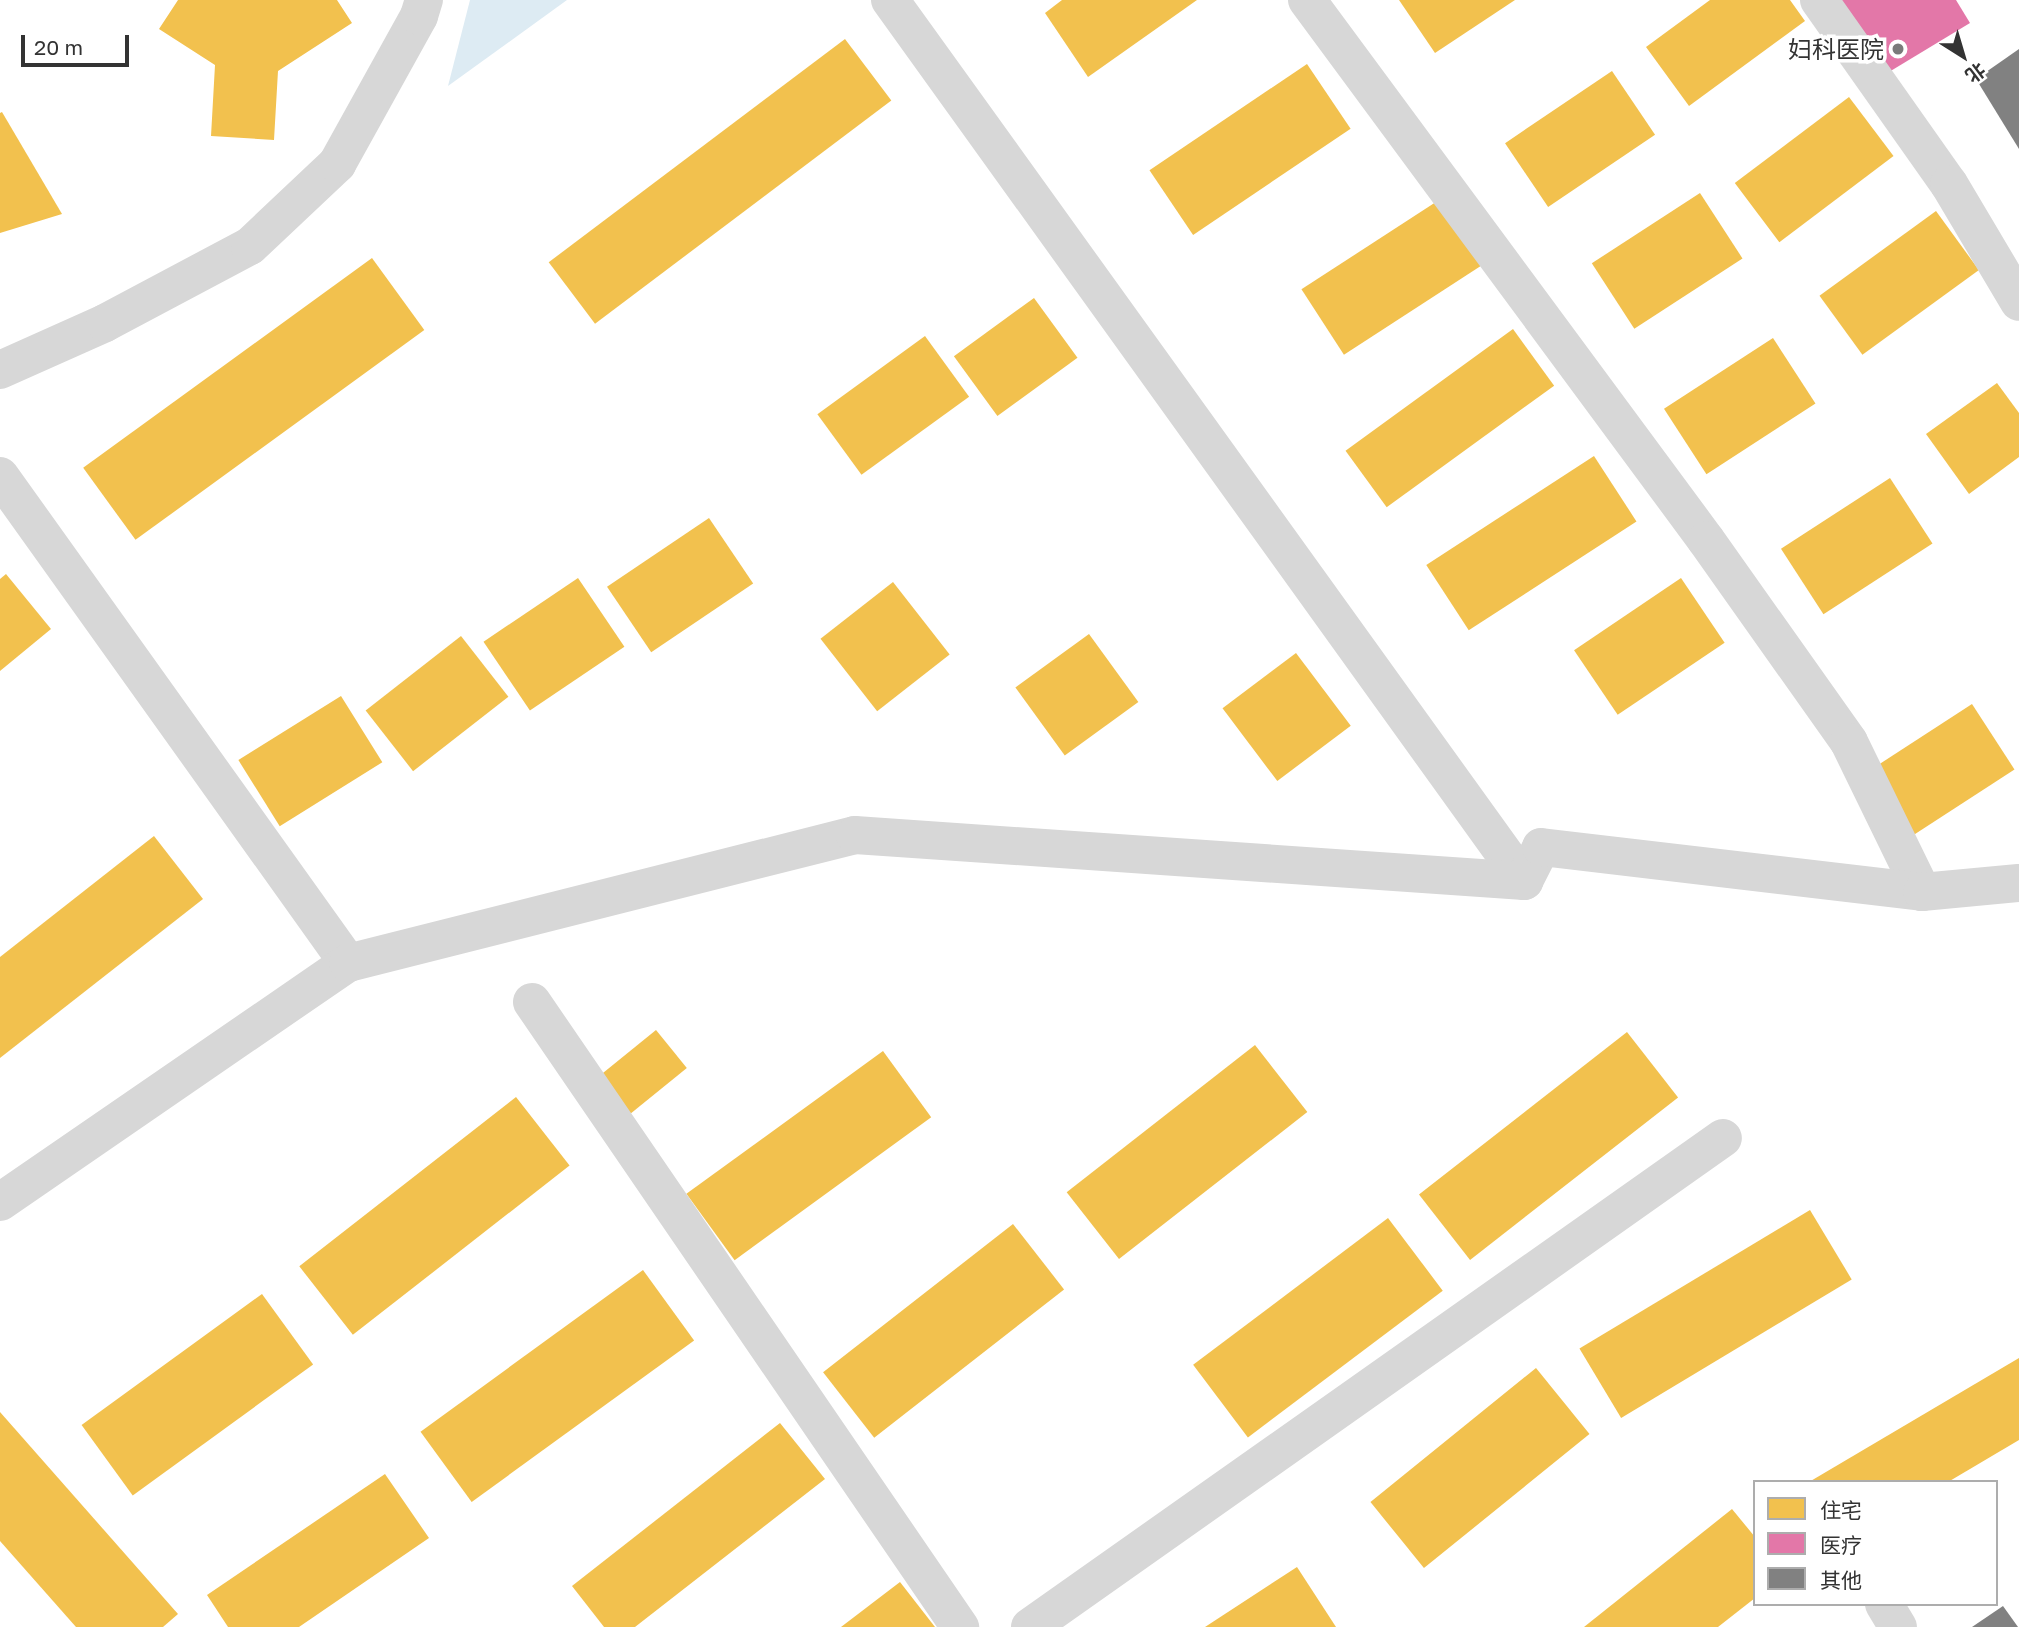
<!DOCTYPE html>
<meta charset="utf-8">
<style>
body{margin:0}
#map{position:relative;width:2019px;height:1627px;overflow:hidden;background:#fff;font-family:"Golos Text","Noto Sans SC",sans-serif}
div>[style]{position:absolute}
.water>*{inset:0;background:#ddebf3}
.homes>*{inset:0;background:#f2c14e;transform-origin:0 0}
.health>*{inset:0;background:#e377a8}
.building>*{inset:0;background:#818181}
.minor>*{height:38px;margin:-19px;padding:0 19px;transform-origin:19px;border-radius:19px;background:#d7d7d7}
.dots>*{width:19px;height:19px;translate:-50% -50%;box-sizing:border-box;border:4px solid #fff;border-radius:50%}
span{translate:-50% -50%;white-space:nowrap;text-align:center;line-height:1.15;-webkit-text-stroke:7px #fff;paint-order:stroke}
.poi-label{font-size:24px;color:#333}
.right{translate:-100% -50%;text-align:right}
.legend{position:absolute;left:1753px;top:1480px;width:245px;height:126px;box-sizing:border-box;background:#fff;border:2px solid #adadad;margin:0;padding:9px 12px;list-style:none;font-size:21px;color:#333}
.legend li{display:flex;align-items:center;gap:14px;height:35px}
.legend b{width:35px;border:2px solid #adadad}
.north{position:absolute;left:1928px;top:21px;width:70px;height:70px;-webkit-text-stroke:5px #fff;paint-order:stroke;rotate:143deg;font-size:19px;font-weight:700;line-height:28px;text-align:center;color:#333}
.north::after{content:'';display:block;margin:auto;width:24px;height:32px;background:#333;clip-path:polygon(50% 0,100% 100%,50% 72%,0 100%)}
.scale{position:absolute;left:21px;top:35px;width:108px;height:32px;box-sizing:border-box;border:4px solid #333;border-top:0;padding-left:9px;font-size:21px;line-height:24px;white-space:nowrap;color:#333;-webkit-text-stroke:5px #fff;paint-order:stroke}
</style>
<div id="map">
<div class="water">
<div style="clip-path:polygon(470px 0,567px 0,448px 86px)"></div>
</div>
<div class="homes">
<div style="clip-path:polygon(178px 0,337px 0,352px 23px,278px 71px,274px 140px,211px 136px,215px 65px,159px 29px)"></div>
<div style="clip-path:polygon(1062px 0,1197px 0,1088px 77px,1045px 13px)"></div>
<div style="clip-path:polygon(1399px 0,1515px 0,1435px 53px)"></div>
<div style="clip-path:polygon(1710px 0,1790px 0,1805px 21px,1689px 106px,1646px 47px)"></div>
<div style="left:845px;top:39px;width:77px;height:371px;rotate:53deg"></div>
<div style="left:1307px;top:64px;width:78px;height:190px;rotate:56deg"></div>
<div style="left:1612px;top:71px;width:77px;height:129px;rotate:56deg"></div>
<div style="left:1849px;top:97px;width:74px;height:143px;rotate:53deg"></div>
<div style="clip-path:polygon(2px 112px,62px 214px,0 233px,0 113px)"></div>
<div style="left:1700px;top:193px;width:78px;height:129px;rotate:57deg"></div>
<div style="left:1439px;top:200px;width:78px;height:164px;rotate:57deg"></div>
<div style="left:1936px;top:211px;width:73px;height:144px;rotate:54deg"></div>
<div style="left:372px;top:258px;width:89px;height:357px;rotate:54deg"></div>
<div style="left:1034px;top:298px;width:74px;height:99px;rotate:54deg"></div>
<div style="left:1513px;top:329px;width:70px;height:207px;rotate:54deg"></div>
<div style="left:925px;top:336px;width:75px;height:133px;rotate:54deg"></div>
<div style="left:1773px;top:338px;width:78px;height:130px;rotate:57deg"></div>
<div style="clip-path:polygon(1997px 383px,2019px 413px,2019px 457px,1969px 494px,1926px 434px)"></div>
<div style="left:1594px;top:456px;width:78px;height:200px;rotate:57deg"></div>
<div style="left:1890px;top:478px;width:78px;height:130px;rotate:57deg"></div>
<div style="left:709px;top:518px;width:79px;height:123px;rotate:56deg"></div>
<div style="clip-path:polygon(6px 574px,51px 629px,0 671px,0 579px)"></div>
<div style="left:578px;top:578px;width:83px;height:114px;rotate:56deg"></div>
<div style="left:1681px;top:578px;width:78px;height:129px;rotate:56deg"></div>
<div style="left:893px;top:582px;width:92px;height:92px;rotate:52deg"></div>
<div style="left:1089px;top:634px;width:84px;height:91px;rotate:54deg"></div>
<div style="left:461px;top:636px;width:77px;height:121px;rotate:52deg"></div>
<div style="left:1296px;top:653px;width:91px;height:92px;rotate:53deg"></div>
<div style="left:341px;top:696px;width:78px;height:121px;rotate:58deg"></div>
<div style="left:1972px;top:704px;width:78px;height:130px;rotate:57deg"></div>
<div style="clip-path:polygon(154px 836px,203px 899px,0 1058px,0 957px)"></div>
<div style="left:656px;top:1030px;width:49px;height:73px;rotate:51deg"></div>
<div style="left:1627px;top:1032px;width:83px;height:264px;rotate:52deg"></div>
<div style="left:1255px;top:1045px;width:85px;height:239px;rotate:52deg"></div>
<div style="left:883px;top:1051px;width:82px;height:243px;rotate:54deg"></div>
<div style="left:516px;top:1097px;width:87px;height:275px;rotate:52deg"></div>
<div style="left:1810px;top:1210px;width:81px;height:269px;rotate:59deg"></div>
<div style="left:1388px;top:1218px;width:91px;height:244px;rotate:53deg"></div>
<div style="left:1013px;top:1224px;width:83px;height:241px;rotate:52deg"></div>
<div style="left:643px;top:1270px;width:87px;height:275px;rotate:54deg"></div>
<div style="left:262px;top:1294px;width:87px;height:223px;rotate:54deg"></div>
<div style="clip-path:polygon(2019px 1358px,2019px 1440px,1948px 1482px,1809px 1482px)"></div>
<div style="left:1536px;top:1368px;width:85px;height:213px;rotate:51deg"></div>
<div style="clip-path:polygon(0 1412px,178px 1614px,163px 1627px,76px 1627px,0 1541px)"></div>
<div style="clip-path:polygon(780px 1423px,825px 1479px,635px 1627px,604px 1627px,572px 1586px)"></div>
<div style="clip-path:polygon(385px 1474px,429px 1538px,299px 1627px,228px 1627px,207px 1595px)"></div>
<div style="clip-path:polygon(1732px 1509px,1755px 1537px,1755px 1598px,1718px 1627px,1584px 1627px)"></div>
<div style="clip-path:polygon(1297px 1567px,1336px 1627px,1205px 1627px)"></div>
<div style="clip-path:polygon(900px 1582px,935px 1627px,841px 1627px)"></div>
</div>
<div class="health">
<div style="clip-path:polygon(1838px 0,1956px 0,1970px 23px,1884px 75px)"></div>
</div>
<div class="building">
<div style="clip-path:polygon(2019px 49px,2019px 149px,1976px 79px)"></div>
<div style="clip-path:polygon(2003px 1606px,2018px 1627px,1972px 1627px)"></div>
</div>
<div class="minor">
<div style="left:890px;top:0;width:1085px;rotate:54.26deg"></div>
<div style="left:1307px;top:0;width:671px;rotate:53.54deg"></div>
<div style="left:1706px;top:540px;width:247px;rotate:54.7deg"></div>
<div style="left:1849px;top:742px;width:167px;rotate:64deg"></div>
<div style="left:1819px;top:0;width:225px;rotate:54.8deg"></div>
<div style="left:1949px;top:184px;width:137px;rotate:59.3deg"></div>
<div style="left:0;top:370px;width:115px;rotate:-24.1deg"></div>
<div style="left:105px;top:323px;width:164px;rotate:-28deg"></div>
<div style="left:250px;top:246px;width:120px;rotate:-43.3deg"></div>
<div style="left:337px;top:164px;width:169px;rotate:-61deg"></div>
<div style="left:419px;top:16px;width:17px;rotate:-73deg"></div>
<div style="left:0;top:476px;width:599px;rotate:54.45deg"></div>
<div style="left:532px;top:1002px;width:758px;rotate:55.6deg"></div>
<div style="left:0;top:1202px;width:422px;rotate:-34.5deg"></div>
<div style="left:348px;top:963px;width:523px;rotate:-14.17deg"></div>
<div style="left:855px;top:835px;width:671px;rotate:3.93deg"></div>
<div style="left:1524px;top:881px;width:38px;rotate:-63deg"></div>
<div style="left:1541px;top:847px;width:384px;rotate:6.7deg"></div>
<div style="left:1922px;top:892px;width:97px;rotate:-5.3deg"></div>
<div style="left:1884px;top:1604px;width:27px;rotate:59deg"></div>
<div style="left:1030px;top:1627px;width:848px;rotate:-35.21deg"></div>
</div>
<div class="dots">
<div style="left:1898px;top:49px;background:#7a7a7a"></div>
</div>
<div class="poi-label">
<span class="right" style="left:1884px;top:49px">妇科医院</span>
</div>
<ul class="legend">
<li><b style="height:19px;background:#f2c14e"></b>住宅</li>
<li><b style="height:19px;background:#e377a8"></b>医疗</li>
<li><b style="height:19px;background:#818181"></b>其他</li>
</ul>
<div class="north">北</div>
<div class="scale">20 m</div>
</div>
